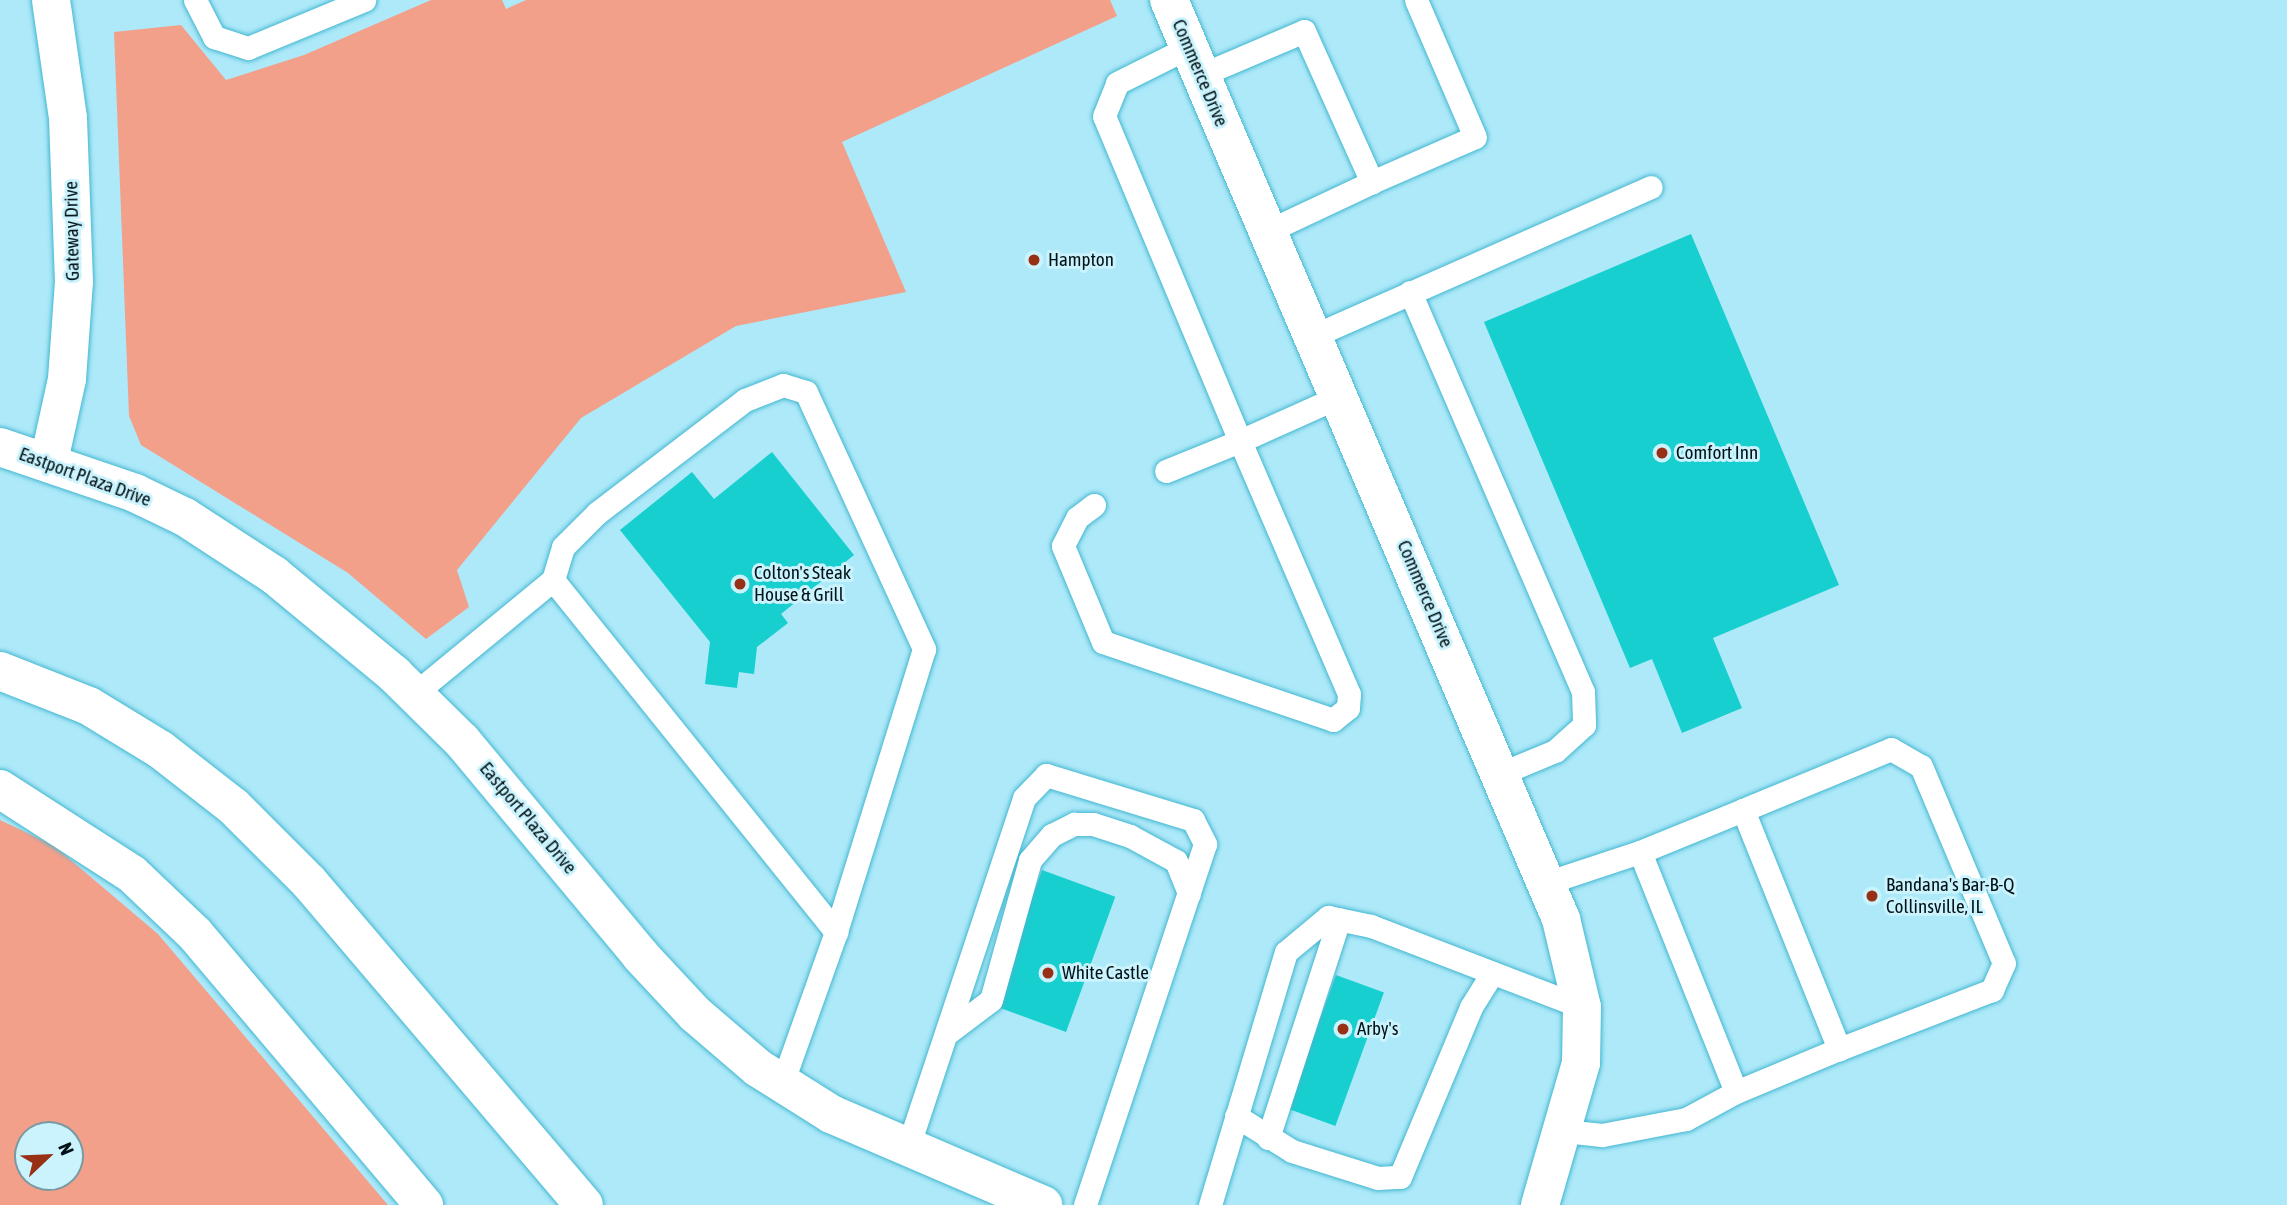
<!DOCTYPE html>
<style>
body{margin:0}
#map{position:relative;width:2287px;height:1205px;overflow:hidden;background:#ade9f9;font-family:"Asap Condensed",sans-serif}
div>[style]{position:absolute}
.green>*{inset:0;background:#f3a08b}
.building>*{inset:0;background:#18cfcf;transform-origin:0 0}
.roads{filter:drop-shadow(0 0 2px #43b7d0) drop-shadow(0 0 2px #43b7d0)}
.service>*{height:23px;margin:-11.5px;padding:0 11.5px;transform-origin:11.5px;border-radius:11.5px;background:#fff}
.minor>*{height:38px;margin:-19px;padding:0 19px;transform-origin:19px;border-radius:19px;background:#fff}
.motorway>*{height:38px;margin:-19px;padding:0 19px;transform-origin:19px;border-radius:19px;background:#fff}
.dots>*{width:19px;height:19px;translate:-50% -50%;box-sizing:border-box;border:4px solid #cbf3fd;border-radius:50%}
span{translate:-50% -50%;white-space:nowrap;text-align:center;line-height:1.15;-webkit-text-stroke:6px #cbf3fd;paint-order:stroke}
.street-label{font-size:19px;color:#001217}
.poi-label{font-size:19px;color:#001217}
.left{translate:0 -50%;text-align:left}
.north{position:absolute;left:14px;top:1121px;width:70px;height:70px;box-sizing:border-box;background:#cbf3fd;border:2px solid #7a99a1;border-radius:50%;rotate:67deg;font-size:19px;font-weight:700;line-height:28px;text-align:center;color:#001217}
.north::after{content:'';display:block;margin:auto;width:24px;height:32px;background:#983015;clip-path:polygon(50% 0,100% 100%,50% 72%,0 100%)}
</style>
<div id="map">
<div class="green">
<div style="clip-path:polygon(431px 0,502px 0,506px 9px,526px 0,1110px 0,1117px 16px,842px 142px,906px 292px,736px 326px,581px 418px,457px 570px,469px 607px,426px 639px,348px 573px,141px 445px,129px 416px,114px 32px,181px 25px,226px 80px,304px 55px)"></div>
<div style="clip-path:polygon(evenodd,0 820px,53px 845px,158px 934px,388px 1205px,0 1205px,0 820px,28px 1135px,70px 1135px,70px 1177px,28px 1177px,28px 1135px)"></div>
</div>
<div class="building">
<div style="clip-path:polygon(1691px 234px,1839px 585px,1713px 638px,1742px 708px,1682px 733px,1652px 659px,1630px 668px,1484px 322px)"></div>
<div style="clip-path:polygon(772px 452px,854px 555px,781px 614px,788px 623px,757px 647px,754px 674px,739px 672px,737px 688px,705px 684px,710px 642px,620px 530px,692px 472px,714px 499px)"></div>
<div style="left:1042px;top:870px;width:78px;height:144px;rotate:20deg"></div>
<div style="left:1336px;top:975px;width:51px;height:142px;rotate:20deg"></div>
</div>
<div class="roads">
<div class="service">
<div style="left:195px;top:0;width:42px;rotate:62.8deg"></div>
<div style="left:214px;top:37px;width:36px;rotate:18deg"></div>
<div style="left:248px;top:48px;width:126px;rotate:-22.5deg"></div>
<div style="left:1201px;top:75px;width:112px;rotate:-23.1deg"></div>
<div style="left:1304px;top:31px;width:166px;rotate:65.8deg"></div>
<div style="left:1372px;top:182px;width:112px;rotate:-23.6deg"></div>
<div style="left:1475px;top:137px;width:149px;rotate:-113.3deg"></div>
<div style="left:1268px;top:231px;width:115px;rotate:-25.2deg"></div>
<div style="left:1410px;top:292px;width:436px;rotate:66.6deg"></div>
<div style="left:1583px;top:692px;width:33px;rotate:88deg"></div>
<div style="left:1584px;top:725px;width:39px;rotate:138deg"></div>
<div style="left:1555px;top:751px;width:57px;rotate:157.5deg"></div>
<div style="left:1313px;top:336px;width:369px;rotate:-23.8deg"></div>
<div style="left:1166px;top:471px;width:80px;rotate:-22.1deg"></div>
<div style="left:1240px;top:441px;width:352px;rotate:-112.7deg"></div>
<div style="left:1104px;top:116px;width:35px;rotate:-68deg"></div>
<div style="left:1117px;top:83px;width:80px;rotate:-26.6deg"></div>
<div style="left:1094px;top:505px;width:21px;rotate:143deg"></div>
<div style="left:1077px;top:518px;width:31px;rotate:117deg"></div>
<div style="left:1063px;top:546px;width:104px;rotate:67.4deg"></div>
<div style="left:1103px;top:642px;width:243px;rotate:18.7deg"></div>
<div style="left:1333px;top:720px;width:19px;rotate:-39deg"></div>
<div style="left:1348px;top:708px;width:14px;rotate:-86deg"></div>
<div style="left:1349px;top:694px;width:275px;rotate:-113.3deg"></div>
<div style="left:1240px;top:441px;width:110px;rotate:-24.2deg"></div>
<div style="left:553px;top:580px;width:34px;rotate:-73deg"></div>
<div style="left:563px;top:547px;width:48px;rotate:-45deg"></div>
<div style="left:597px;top:513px;width:186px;rotate:-37.4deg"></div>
<div style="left:745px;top:400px;width:41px;rotate:-21.5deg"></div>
<div style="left:783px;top:385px;width:24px;rotate:17deg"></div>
<div style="left:806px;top:392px;width:283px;rotate:65.3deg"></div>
<div style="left:924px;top:649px;width:296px;rotate:107.3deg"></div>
<div style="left:414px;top:694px;width:180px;rotate:-39.4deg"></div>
<div style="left:553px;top:580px;width:452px;rotate:51.2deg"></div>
<div style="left:836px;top:932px;width:161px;rotate:109.6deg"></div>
<div style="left:1743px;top:810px;width:160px;rotate:-22.4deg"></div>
<div style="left:1891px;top:749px;width:34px;rotate:30deg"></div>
<div style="left:1921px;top:766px;width:214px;rotate:67.2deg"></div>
<div style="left:2004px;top:963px;width:30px;rotate:114deg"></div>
<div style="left:1992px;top:990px;width:164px;rotate:158.9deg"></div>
<div style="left:1640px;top:852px;width:111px;rotate:-22.2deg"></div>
<div style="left:1743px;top:810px;width:258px;rotate:68.1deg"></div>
<div style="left:1839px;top:1049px;width:112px;rotate:157.3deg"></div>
<div style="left:1546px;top:883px;width:99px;rotate:-18.3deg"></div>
<div style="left:1640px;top:852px;width:258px;rotate:68.2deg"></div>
<div style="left:1736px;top:1092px;width:57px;rotate:151.6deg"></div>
<div style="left:1686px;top:1119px;width:86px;rotate:169.2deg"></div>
<div style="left:1602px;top:1135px;width:36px;rotate:-174deg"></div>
<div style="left:946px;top:1034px;width:56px;rotate:-37.1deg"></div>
<div style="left:991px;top:1000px;width:145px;rotate:-74.4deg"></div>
<div style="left:1030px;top:860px;width:33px;rotate:-49deg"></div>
<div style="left:1052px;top:835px;width:25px;rotate:-27deg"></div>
<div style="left:1074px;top:824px;width:19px"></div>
<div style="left:1093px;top:824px;width:39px;rotate:18deg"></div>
<div style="left:1130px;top:836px;width:52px;rotate:28.5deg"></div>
<div style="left:1176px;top:861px;width:35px;rotate:68deg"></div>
<div style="left:1236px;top:1116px;width:66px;rotate:32deg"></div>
<div style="left:1292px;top:1151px;width:90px;rotate:17.4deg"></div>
<div style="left:1378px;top:1178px;width:22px;rotate:-3deg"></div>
<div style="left:1400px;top:1177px;width:184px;rotate:-67.3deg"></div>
<div style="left:1471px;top:1007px;width:40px;rotate:-58deg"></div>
<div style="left:1268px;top:1138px;width:230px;rotate:-72deg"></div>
<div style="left:907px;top:1150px;width:371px;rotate:-71.6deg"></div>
<div style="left:1024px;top:798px;width:32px;rotate:-46deg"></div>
<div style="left:1046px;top:775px;width:154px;rotate:17deg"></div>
<div style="left:1193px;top:820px;width:27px;rotate:63deg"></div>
<div style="left:1205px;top:844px;width:380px;rotate:108.4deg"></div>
<div style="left:1210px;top:1205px;width:264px;rotate:-73.3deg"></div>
<div style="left:1286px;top:952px;width:55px;rotate:-39.8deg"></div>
<div style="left:1328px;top:917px;width:44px;rotate:11.8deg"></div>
<div style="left:1371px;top:926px;width:226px;rotate:21deg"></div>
</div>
<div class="minor">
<div style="left:1169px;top:0;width:999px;rotate:66.9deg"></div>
<div style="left:1561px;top:919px;width:90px;rotate:76.6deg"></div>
<div style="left:1582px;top:1007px;width:56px;rotate:91deg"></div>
<div style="left:1581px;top:1063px;width:148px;rotate:106.1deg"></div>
<div style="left:0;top:447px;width:143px;rotate:18.8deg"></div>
<div style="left:135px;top:493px;width:55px;rotate:25.6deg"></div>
<div style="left:185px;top:517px;width:106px;rotate:33.1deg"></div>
<div style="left:274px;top:575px;width:156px;rotate:39.5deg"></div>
<div style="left:394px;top:674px;width:95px;rotate:44.6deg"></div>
<div style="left:462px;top:741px;width:278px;rotate:50.2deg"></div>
<div style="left:640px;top:955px;width:81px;rotate:47deg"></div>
<div style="left:695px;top:1014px;width:83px;rotate:40.6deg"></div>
<div style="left:758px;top:1068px;width:86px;rotate:32.2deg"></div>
<div style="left:831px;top:1114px;width:231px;rotate:23.2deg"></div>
<div style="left:49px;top:461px;width:84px;rotate:-77.6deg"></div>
<div style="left:67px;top:379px;width:97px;rotate:-85.9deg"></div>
<div style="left:74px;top:282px;width:164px;rotate:-92.1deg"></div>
<div style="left:68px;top:118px;width:119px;rotate:-98.2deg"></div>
</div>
<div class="motorway">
<div style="left:0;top:671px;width:96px;rotate:21.5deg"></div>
<div style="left:89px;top:706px;width:84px;rotate:31.4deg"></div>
<div style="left:161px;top:750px;width:91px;rotate:37.9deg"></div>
<div style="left:233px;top:806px;width:107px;rotate:45deg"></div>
<div style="left:309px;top:882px;width:424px;rotate:49.6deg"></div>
<div style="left:0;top:789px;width:157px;rotate:32.8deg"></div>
<div style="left:132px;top:874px;width:87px;rotate:43.6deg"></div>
<div style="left:195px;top:934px;width:355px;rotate:49.8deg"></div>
</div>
</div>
<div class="dots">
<div style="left:1034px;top:260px;background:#983015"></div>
<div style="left:1662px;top:453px;background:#983015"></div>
<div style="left:740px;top:584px;background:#983015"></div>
<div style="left:1872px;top:896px;background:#983015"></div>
<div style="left:1048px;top:973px;background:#983015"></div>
<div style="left:1343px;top:1029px;background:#983015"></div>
</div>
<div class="street-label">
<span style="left:1200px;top:73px;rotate:67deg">Commerce Drive</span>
<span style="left:72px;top:231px;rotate:-91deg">Gateway Drive</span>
<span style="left:85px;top:477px;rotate:20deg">Eastport Plaza Drive</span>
<span style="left:1425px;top:594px;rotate:67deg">Commerce Drive</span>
<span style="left:528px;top:818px;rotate:50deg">Eastport Plaza Drive</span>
</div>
<div class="poi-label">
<span class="left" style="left:1048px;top:260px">Hampton</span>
<span class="left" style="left:1676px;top:453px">Comfort Inn</span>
<span class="left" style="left:754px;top:584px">Colton's Steak<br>House &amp; Grill</span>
<span class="left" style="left:1886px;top:896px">Bandana's Bar-B-Q<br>Collinsville, IL</span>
<span class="left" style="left:1062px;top:973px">White Castle</span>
<span class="left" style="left:1357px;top:1029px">Arby's</span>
</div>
<div class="north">N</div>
</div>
